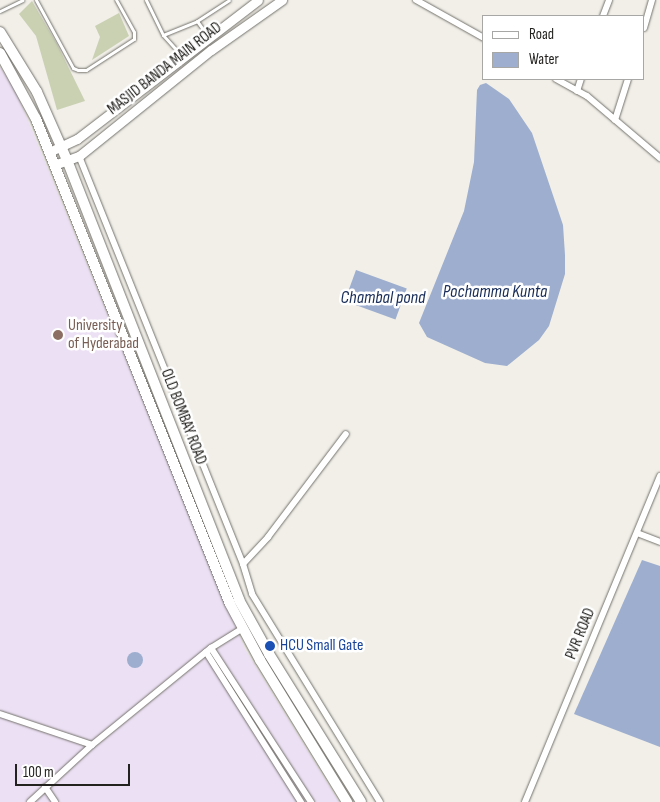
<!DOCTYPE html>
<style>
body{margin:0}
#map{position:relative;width:660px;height:802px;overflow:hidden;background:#f1efe8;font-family:"Sofia Sans Condensed",sans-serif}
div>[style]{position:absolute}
.education>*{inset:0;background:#ece0f4}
.green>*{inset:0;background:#cad1b3}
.water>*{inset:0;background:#9daecf;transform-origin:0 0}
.round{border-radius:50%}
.roads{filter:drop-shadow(0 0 1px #74726c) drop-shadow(0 0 1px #74726c)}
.service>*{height:3px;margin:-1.5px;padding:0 1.5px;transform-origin:1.5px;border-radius:1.5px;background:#fff}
.minor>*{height:6px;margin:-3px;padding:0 3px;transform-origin:3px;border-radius:3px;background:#fff}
.secondary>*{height:9px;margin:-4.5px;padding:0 4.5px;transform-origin:4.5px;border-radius:4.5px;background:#fff}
.primary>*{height:10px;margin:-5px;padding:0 5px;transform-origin:5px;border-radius:5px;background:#fff}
.dots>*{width:14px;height:14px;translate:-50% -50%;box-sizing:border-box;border:2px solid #fff;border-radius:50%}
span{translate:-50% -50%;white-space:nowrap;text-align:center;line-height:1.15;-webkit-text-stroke:5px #fff;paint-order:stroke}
.street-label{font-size:16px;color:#23221f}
.education-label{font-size:16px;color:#785e54}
.left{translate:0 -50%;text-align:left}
.transit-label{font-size:16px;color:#164399}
.water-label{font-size:18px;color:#182c57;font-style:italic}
.legend{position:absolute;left:482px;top:15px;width:162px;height:65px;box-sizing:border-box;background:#fff;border:1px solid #a7a7a5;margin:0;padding:6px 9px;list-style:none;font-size:15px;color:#23221f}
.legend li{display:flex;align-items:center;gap:10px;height:25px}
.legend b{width:25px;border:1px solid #a7a7a5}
.scale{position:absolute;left:15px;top:764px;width:115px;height:22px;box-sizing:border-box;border:2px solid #23221f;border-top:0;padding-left:6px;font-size:15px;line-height:18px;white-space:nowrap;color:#23221f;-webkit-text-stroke:4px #fff;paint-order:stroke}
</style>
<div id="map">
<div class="education">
<div style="clip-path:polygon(0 67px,15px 89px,245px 649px,339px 802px,0 802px)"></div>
</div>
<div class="green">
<div style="clip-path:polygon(32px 1px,57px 44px,85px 101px,57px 110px,36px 36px,19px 14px)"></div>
<div style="clip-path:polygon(119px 13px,129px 36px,92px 60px,100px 37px,95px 26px)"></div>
</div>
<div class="water">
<div style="clip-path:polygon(486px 83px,509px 99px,532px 133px,563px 225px,565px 255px,565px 274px,549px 326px,539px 340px,507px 366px,485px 363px,427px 337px,419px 323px,464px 211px,474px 162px,477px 90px,480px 85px)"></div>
<div style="left:356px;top:270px;width:54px;height:33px;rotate:20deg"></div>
<div style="clip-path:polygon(642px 560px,660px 566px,660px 747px,574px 714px)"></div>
<div class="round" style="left:127px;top:652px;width:16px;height:16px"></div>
</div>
<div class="roads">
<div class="service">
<div style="left:36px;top:0;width:77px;rotate:61.4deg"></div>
<div style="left:73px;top:68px;width:5px;rotate:22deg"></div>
<div style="left:78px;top:70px;width:8px"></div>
<div style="left:86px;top:70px;width:57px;rotate:-32.9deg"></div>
<div style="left:134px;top:39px;width:7px;rotate:-90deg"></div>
<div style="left:134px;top:32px;width:37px;rotate:-119deg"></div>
<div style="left:146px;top:0;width:39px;rotate:64deg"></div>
<div style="left:163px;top:35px;width:37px;rotate:-22deg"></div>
<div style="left:197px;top:21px;width:38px;rotate:-33deg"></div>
<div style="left:0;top:11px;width:25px;rotate:-26deg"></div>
<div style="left:197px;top:21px;width:19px;rotate:54deg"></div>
<div style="left:163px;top:35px;width:28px;rotate:48deg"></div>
</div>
<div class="minor">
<div style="left:416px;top:0;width:78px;rotate:29.2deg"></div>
<div style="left:603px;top:16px;width:17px;rotate:-69deg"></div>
<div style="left:644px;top:28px;width:29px;rotate:-74deg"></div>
<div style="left:556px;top:79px;width:35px;rotate:29deg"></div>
<div style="left:587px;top:96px;width:96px;rotate:40.3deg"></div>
<div style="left:577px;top:91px;width:13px;rotate:-72deg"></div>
<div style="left:615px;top:120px;width:43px;rotate:-72.4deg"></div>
<div style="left:79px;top:156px;width:440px;rotate:68.1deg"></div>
<div style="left:243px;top:564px;width:31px;rotate:73deg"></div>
<div style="left:252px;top:594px;width:244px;rotate:58.4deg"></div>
<div style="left:637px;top:533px;width:25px;rotate:21deg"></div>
<div style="left:243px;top:564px;width:37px;rotate:-47deg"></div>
<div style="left:268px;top:537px;width:129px;rotate:-52.9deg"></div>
<div style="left:211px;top:648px;width:184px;rotate:57deg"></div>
<div style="left:206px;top:652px;width:178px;rotate:57.7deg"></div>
<div style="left:0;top:714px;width:97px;rotate:18.6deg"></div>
<div style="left:45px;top:787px;width:18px;rotate:56deg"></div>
<div style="left:30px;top:802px;width:84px;rotate:-42.6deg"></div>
<div style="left:92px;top:745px;width:154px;rotate:-39.2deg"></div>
<div style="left:211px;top:648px;width:36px;rotate:-32deg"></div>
<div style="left:525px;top:802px;width:353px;rotate:-67.5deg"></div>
</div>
<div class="secondary">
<div style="left:49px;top:152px;width:31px;rotate:-25deg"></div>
<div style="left:77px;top:139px;width:228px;rotate:-37.5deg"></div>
<div style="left:54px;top:165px;width:27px;rotate:-20deg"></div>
<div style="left:79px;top:156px;width:169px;rotate:-38.8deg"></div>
<div style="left:211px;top:50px;width:87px;rotate:-35.2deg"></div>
</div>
<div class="primary">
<div style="left:0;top:32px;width:70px;rotate:58.3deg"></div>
<div style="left:37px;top:92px;width:74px;rotate:66.2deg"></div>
<div style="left:67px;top:160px;width:472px;rotate:68.6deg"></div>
<div style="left:239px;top:600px;width:62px;rotate:60.9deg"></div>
<div style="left:269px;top:654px;width:174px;rotate:58.1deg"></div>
<div style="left:0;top:53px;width:75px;rotate:61.4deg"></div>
<div style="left:36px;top:119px;width:522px;rotate:68.2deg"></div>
<div style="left:230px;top:604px;width:64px;rotate:61.8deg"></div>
<div style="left:260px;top:660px;width:167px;rotate:58.5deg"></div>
</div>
</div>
<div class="dots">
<div style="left:58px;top:335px;background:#8d6e63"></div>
<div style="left:270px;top:646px;background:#1a4fb4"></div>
</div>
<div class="street-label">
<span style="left:165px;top:69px;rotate:-38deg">MASJID BANDA MAIN ROAD</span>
<span style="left:183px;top:417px;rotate:69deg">OLD BOMBAY ROAD</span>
<span style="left:581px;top:634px;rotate:-68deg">PVR ROAD</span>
</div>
<div class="education-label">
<span class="left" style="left:68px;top:335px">University<br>of Hyderabad</span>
</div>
<div class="transit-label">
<span class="left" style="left:280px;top:646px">HCU Small Gate</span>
</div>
<div class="water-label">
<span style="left:495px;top:292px">Pochamma Kunta</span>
<span style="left:383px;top:298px">Chambal pond</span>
</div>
<ul class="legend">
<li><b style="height:6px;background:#fff"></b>Road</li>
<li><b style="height:14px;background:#9daecf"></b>Water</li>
</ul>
<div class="scale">100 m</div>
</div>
